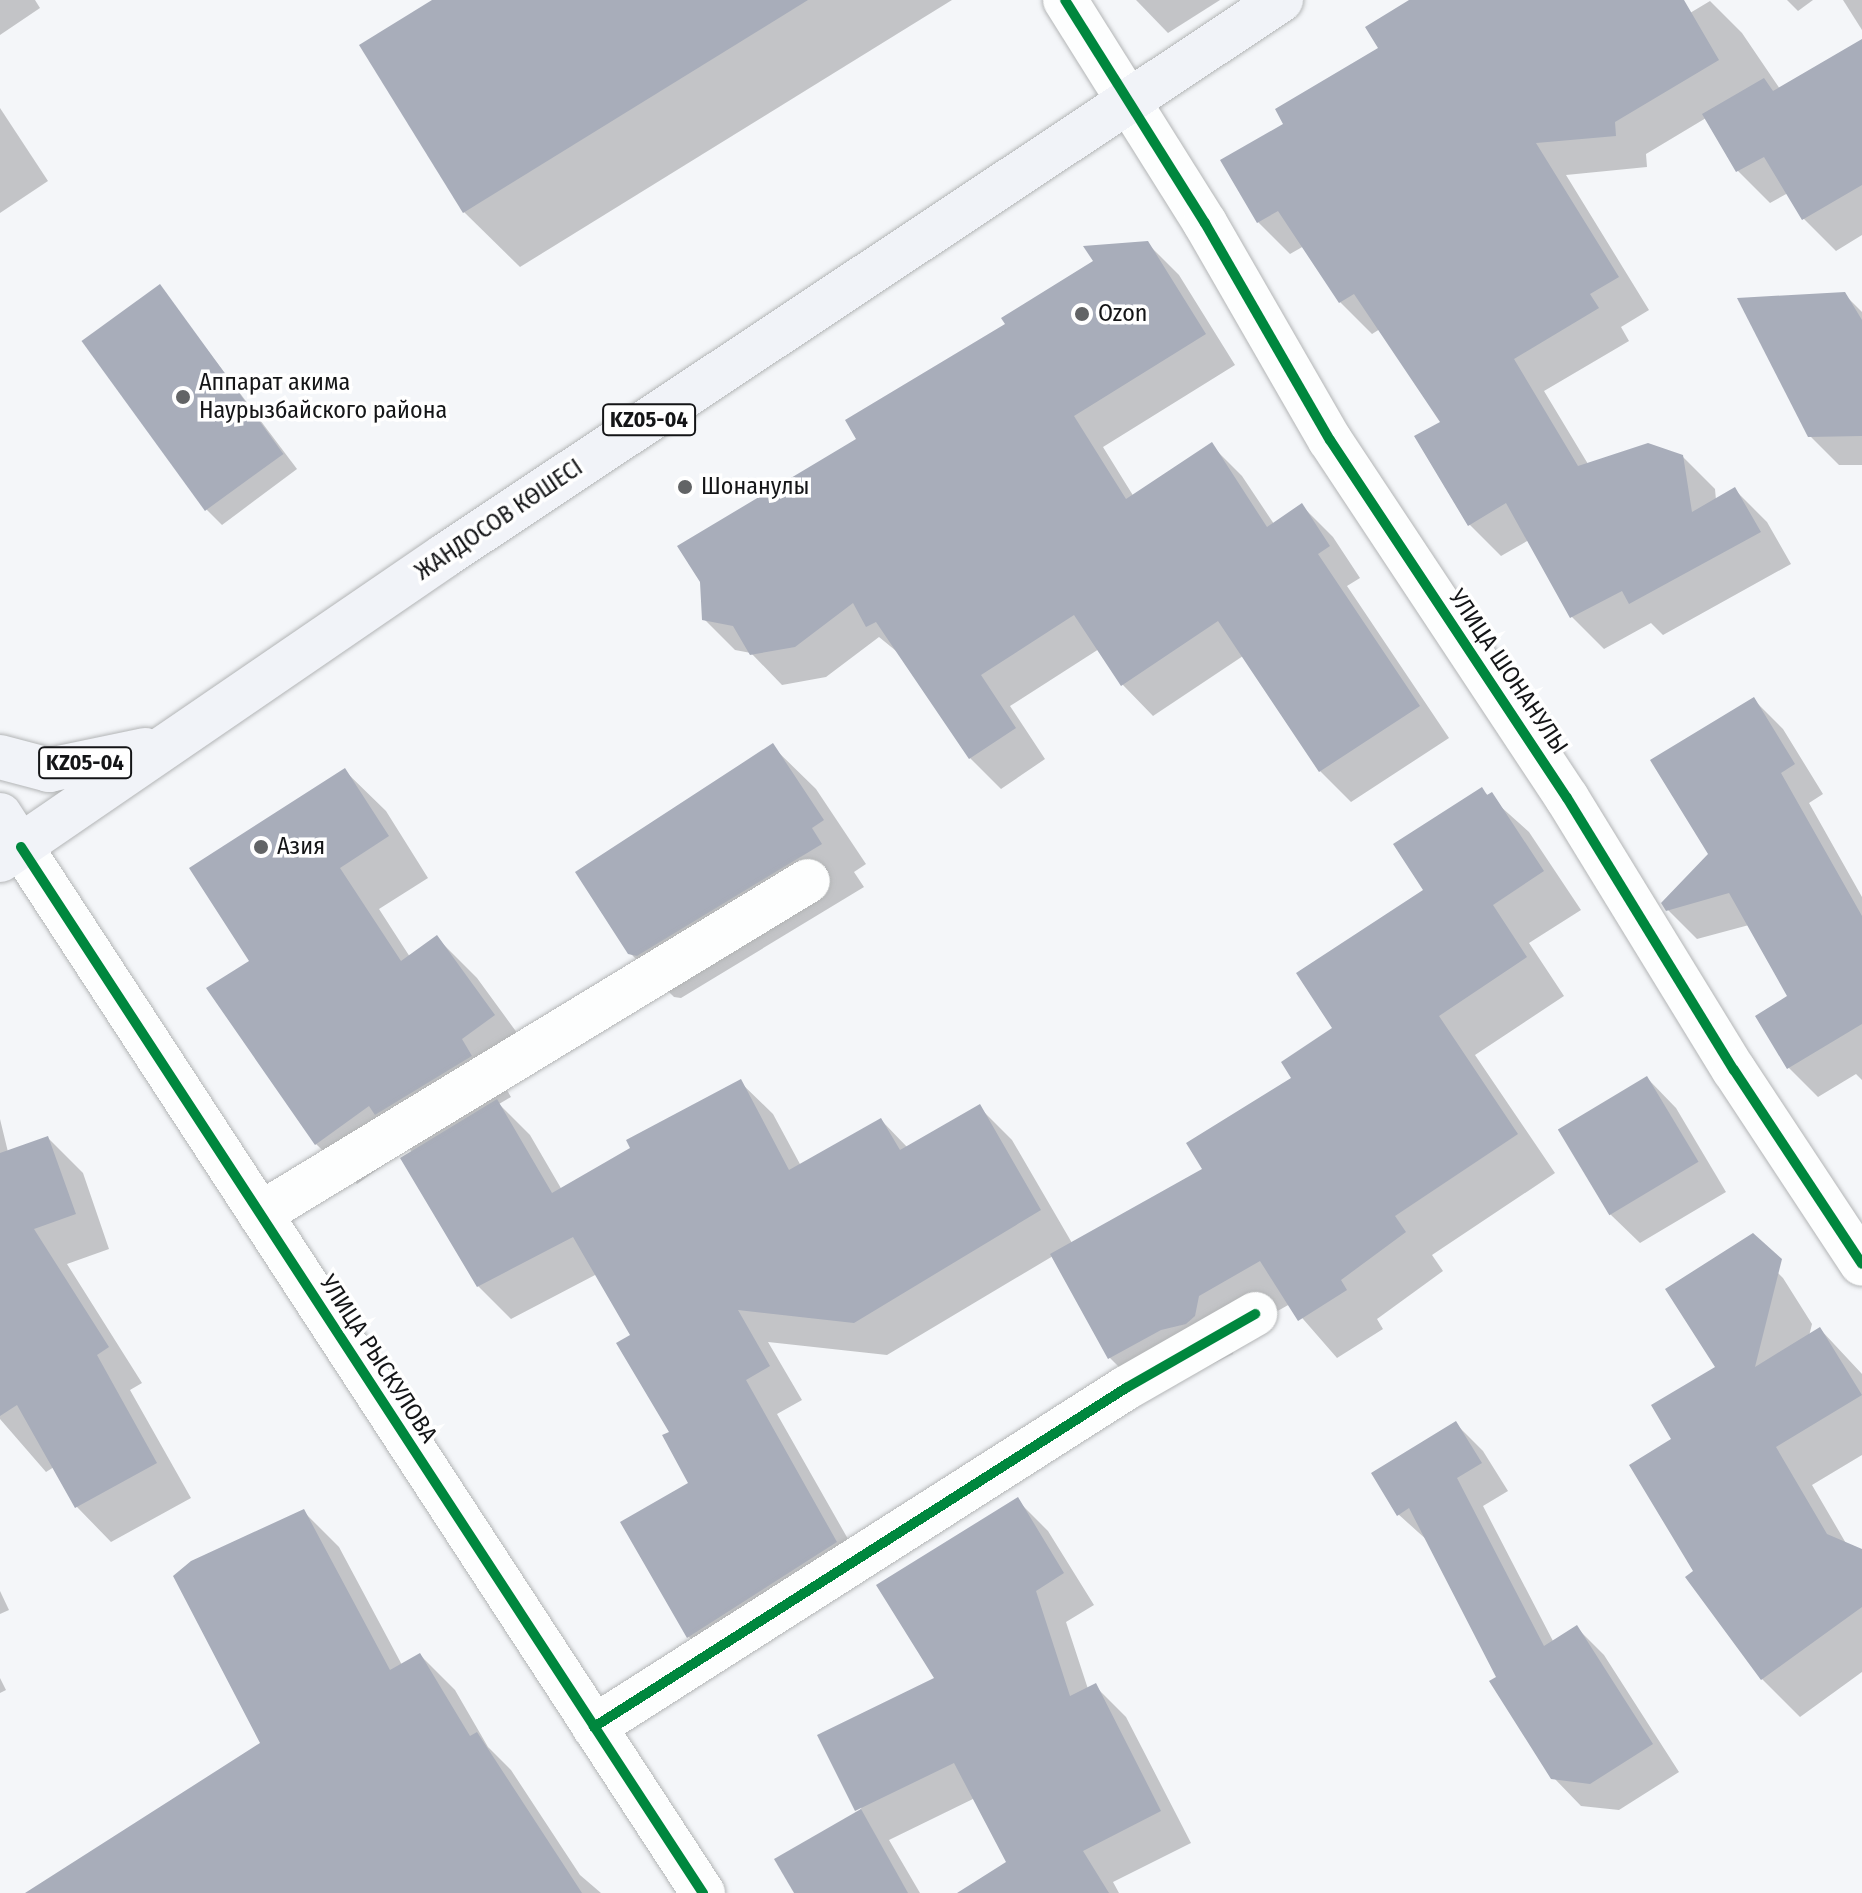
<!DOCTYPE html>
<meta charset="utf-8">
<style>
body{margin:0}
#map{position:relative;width:1862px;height:1893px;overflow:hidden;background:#f4f6f9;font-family:"Fira Sans Condensed",sans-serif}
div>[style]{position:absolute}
.shadow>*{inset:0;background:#0003}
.building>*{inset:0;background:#a8adba;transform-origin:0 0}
.roads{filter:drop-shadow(0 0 2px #b3b5b6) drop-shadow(0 0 2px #b3b5b6)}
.minor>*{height:44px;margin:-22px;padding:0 22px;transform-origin:22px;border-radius:22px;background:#fdfefe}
.tertiary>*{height:44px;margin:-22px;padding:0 22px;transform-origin:22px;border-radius:22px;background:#fdfefe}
.primary>*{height:44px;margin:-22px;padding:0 22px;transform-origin:22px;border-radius:22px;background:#f1f3f8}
.cycleway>*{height:10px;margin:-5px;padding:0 5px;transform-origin:5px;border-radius:5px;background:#00873e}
.dots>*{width:22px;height:22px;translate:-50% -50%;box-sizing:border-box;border:4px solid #fff;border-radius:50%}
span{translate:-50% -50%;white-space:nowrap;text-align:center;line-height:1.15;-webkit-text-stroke:7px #fff;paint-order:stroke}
.shield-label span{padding:2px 6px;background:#fff;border:2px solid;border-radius:6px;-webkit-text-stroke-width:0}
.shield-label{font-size:22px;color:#141517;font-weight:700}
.poi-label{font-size:24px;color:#141517}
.left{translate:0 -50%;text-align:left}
.street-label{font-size:24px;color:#141517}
</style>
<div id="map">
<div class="shadow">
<div style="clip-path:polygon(0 0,35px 0,40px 8px,0 35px)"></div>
<div style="clip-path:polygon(436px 0,952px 0,520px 267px,464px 212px)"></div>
<div style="clip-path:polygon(1136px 0,1220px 0,1168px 33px)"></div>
<div style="clip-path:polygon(1787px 0,1813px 0,1798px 11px)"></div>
<div style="clip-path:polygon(1843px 0,1862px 0,1862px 30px)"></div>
<div style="clip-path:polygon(1710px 1px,1742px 33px,1780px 89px,1862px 41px,1862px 235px,1836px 251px,1804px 219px,1788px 193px,1770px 203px,1738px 171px,1706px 118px,1646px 154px,1647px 167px,1566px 175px,1649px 310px,1621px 327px,1629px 341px,1544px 391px,1588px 464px,1682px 456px,1715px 489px,1716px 500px,1735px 490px,1767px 522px,1791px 564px,1663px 635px,1651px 623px,1604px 649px,1572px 617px,1529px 540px,1501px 556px,1469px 524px,1442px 423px,1380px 329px,1372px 334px,1340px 302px,1304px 246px,1290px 254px,1258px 222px,1223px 161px,1645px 40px)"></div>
<div style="clip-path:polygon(0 108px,48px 181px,0 213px)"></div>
<div style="clip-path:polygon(1148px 244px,1179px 275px,1235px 365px,1103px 447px,1134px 497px,1211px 445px,1242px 476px,1274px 524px,1302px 506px,1333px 537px,1360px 578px,1347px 586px,1449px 738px,1351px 802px,1320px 771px,1243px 656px,1153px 716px,1123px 685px,1099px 649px,1010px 706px,1045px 759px,1001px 789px,970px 758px,901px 655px,879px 637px,826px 677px,782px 685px,751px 653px,735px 650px,704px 619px,859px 440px)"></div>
<div style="clip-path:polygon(160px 287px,297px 469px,222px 525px,207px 510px)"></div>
<div style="clip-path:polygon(1844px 294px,1862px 312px,1862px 465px,1839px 465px,1810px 436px)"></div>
<div style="clip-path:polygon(1754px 700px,1783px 729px,1823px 794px,1809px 803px,1862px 897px,1862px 1080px,1856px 1074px,1818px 1097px,1789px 1068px,1790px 997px,1749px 925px,1697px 939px,1667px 909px,1711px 855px)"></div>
<div style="clip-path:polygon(772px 746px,816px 789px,866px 864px,854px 872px,864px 887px,681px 998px,674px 997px,630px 953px)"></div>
<div style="clip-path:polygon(345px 771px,386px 811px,428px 878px,379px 909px,410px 957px,437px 938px,477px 978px,534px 1056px,501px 1080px,511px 1097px,499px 1104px,530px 1135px,562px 1190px,740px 1082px,773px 1114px,801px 1166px,881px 1120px,908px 1148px,979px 1107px,1012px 1140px,1072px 1243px,1205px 1169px,1294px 1078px,1335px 1029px,1426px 891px,1481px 789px,1529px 832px,1581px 910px,1529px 943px,1564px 996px,1475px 1055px,1555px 1173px,1432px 1255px,1443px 1271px,1377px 1319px,1383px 1329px,1337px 1358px,1290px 1304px,1237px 1334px,1233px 1354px,1148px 1396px,1110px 1358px,1053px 1256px,887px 1355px,768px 1342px,802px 1400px,777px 1414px,869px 1576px,722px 1670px,689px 1637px,690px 1484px,633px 1336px,597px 1274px,511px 1319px,478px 1286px,409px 1147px,357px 1184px,316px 1144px,251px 962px)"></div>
<div style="clip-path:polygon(1647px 1078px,1676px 1108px,1726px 1192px,1640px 1243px,1610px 1214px)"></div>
<div style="clip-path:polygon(0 1119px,8px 1152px,48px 1138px,83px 1173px,109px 1249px,67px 1264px,142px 1383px,130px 1390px,191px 1498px,111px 1542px,77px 1507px,54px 1467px,46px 1472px,0 1419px)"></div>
<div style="clip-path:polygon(1745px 1240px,1783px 1278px,1812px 1324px,1809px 1336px,1820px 1329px,1862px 1374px,1862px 1455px,1812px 1485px,1847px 1545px,1862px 1554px,1862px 1672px,1800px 1717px,1762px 1679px,1674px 1440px,1718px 1367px)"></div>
<div style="clip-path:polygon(1456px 1424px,1483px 1451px,1508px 1491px,1483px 1506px,1554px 1643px,1577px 1628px,1604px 1655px,1679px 1772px,1619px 1810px,1581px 1806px,1553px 1777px,1428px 1541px,1398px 1514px)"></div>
<div style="clip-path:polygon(1017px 1500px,1048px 1531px,1094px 1605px,1066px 1622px,1088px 1689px,1095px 1686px,1126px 1717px,1191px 1843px,1113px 1882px,1119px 1893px,961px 1893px,1008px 1862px,975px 1798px,889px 1840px,920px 1893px,796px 1893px,859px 1812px,937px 1679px)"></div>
<div style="clip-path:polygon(304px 1512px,339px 1547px,402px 1665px,420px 1655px,455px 1690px,488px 1747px,511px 1770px,580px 1875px,601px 1893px,29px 1893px,263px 1744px)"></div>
<div style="clip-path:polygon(0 1591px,9px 1610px,0 1614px)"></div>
<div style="clip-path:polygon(0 1678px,6px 1690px,0 1693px)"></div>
</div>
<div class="building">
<div style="clip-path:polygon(432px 0,808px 0,463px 213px,359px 45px)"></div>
<div style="clip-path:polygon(1409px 0,1684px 0,1719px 60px,1615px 122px,1616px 136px,1536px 143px,1619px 277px,1590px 294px,1599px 308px,1514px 359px,1578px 466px,1648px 443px,1683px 455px,1692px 512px,1735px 487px,1761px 532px,1629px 604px,1622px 591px,1570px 618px,1506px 503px,1468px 526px,1414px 436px,1440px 422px,1354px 294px,1339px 303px,1278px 211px,1257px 223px,1220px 160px,1283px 124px,1275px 109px,1378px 48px,1365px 27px)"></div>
<div style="clip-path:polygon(1862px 39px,1862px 185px,1802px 220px,1764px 157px,1736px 172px,1702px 114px,1764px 78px,1773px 91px)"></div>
<div style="clip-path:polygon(1148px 241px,1206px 334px,1074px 416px,1126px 499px,1212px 442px,1267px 527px,1302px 503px,1330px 546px,1318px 554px,1420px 706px,1319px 772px,1218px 621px,1121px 686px,1074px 615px,981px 675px,1016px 728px,969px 759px,876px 622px,866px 627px,853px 603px,795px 647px,750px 655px,733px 626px,702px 620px,700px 582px,677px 546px,856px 439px,845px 420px,1005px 324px,1001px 318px,1093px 261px,1083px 246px)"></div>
<div style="left:160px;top:284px;width:210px;height:97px;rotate:54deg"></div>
<div style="clip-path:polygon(1845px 292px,1862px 320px,1862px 436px,1808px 437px,1737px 298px)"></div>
<div style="clip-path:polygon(1754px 697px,1795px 764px,1781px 773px,1862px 916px,1862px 1024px,1787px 1069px,1755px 1016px,1787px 996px,1729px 893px,1666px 911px,1661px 903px,1708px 854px,1650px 760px)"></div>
<div style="clip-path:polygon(773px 743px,824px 820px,812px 828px,822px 844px,637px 956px,628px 954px,575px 872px)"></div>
<div style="clip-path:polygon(345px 768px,389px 836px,340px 868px,401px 961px,437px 935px,495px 1015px,462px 1039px,472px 1056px,375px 1115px,369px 1106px,315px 1145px,206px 988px,249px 961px,189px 868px)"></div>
<div style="clip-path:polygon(1482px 787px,1487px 795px,1492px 792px,1544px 871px,1493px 905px,1527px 957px,1439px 1016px,1518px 1134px,1395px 1216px,1406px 1232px,1341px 1280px,1347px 1290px,1298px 1321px,1260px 1261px,1199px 1296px,1195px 1316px,1186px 1324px,1161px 1330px,1108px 1359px,1050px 1254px,1202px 1169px,1186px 1143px,1291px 1078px,1281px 1062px,1332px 1028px,1296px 973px,1423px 890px,1393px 844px)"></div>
<div style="left:1647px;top:1076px;width:100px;height:104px;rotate:59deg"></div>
<div style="clip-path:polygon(741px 1079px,789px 1170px,881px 1118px,900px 1150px,980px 1104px,1041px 1210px,854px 1323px,738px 1310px,770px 1366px,746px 1380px,837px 1542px,687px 1638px,620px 1522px,688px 1483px,662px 1435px,669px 1432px,616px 1343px,630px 1335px,573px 1237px,477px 1287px,400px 1158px,497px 1099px,552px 1193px,630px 1148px,626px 1140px)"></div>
<div style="clip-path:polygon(48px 1136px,76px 1214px,34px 1229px,109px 1347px,97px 1355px,157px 1463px,75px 1508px,17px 1405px,0 1416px,0 1153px)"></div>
<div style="clip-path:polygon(1753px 1233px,1782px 1259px,1755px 1367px,1820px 1327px,1862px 1395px,1776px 1447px,1827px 1534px,1862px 1549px,1862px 1607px,1761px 1680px,1685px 1577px,1693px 1571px,1629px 1465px,1671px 1439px,1651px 1405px,1715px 1367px,1665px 1289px)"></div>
<div style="clip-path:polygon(1456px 1421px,1482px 1463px,1457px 1478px,1544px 1646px,1577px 1625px,1653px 1744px,1590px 1784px,1551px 1779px,1489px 1681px,1496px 1677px,1409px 1508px,1397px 1516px,1371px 1473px)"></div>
<div style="clip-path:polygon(1018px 1497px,1064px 1573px,1036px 1591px,1070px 1696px,1096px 1683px,1161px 1811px,1083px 1851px,1109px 1893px,957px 1893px,1006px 1862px,954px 1763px,855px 1811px,817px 1735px,934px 1678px,876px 1585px)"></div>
<div style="clip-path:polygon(304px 1509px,390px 1670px,420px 1653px,470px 1736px,477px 1732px,582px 1893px,25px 1893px,260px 1743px,173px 1576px,191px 1561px)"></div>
<div style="clip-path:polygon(861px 1809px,908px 1893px,794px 1893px,774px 1859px)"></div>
</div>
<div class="roads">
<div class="minor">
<div style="left:1065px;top:0;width:263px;rotate:57.9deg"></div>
<div style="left:1205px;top:223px;width:250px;rotate:60.1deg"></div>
<div style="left:1330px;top:440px;width:429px;rotate:56.5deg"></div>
<div style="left:1567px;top:798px;width:319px;rotate:58.5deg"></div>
<div style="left:1734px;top:1070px;width:232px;rotate:56.6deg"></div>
<div style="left:260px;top:1214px;width:641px;rotate:-31.29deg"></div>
<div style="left:594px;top:1727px;width:631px;rotate:-32.51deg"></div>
<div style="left:1126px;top:1388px;width:149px;rotate:-29.8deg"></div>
</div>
<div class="tertiary">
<div style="left:21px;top:847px;width:1249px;rotate:56.9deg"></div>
</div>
<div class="primary">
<div style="left:0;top:757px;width:51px;rotate:14.9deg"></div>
<div style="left:49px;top:770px;width:98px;rotate:-11.8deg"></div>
<div style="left:0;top:815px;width:38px;rotate:57deg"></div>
<div style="left:0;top:860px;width:538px;rotate:-34.4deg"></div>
<div style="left:444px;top:556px;width:1005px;rotate:-33.6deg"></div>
</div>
</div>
<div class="cycleway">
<div style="left:1065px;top:0;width:263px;rotate:57.9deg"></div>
<div style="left:1205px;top:223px;width:250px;rotate:60.1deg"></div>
<div style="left:1330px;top:440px;width:429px;rotate:56.5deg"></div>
<div style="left:1567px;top:798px;width:319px;rotate:58.5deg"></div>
<div style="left:1734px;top:1070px;width:232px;rotate:56.6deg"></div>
<div style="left:21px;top:847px;width:1249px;rotate:56.9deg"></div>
<div style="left:594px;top:1727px;width:631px;rotate:-32.51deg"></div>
<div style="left:1126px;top:1388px;width:149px;rotate:-29.8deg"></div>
</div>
<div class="dots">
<div style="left:1082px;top:314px;background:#626466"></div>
<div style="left:183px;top:397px;background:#626466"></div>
<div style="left:685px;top:487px;background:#626466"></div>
<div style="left:261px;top:847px;background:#626466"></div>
</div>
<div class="shield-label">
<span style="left:649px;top:420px">KZ05-04</span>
<span style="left:85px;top:763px">KZ05-04</span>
</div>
<div class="poi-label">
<span class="left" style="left:1098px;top:314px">Ozon</span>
<span class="left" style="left:199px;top:397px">Аппарат акима<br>Наурызбайского района</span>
<span class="left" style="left:701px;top:487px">Шонанулы</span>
<span class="left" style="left:277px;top:847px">Азия</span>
</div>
<div class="street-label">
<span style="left:499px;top:520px;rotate:-34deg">ЖАНДОСОВ КӨШЕСІ</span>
<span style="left:1508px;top:672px;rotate:56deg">УЛИЦА ШОНАНУЛЫ</span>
<span style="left:378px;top:1359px;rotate:57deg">УЛИЦА РЫСКУЛОВА</span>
</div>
</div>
